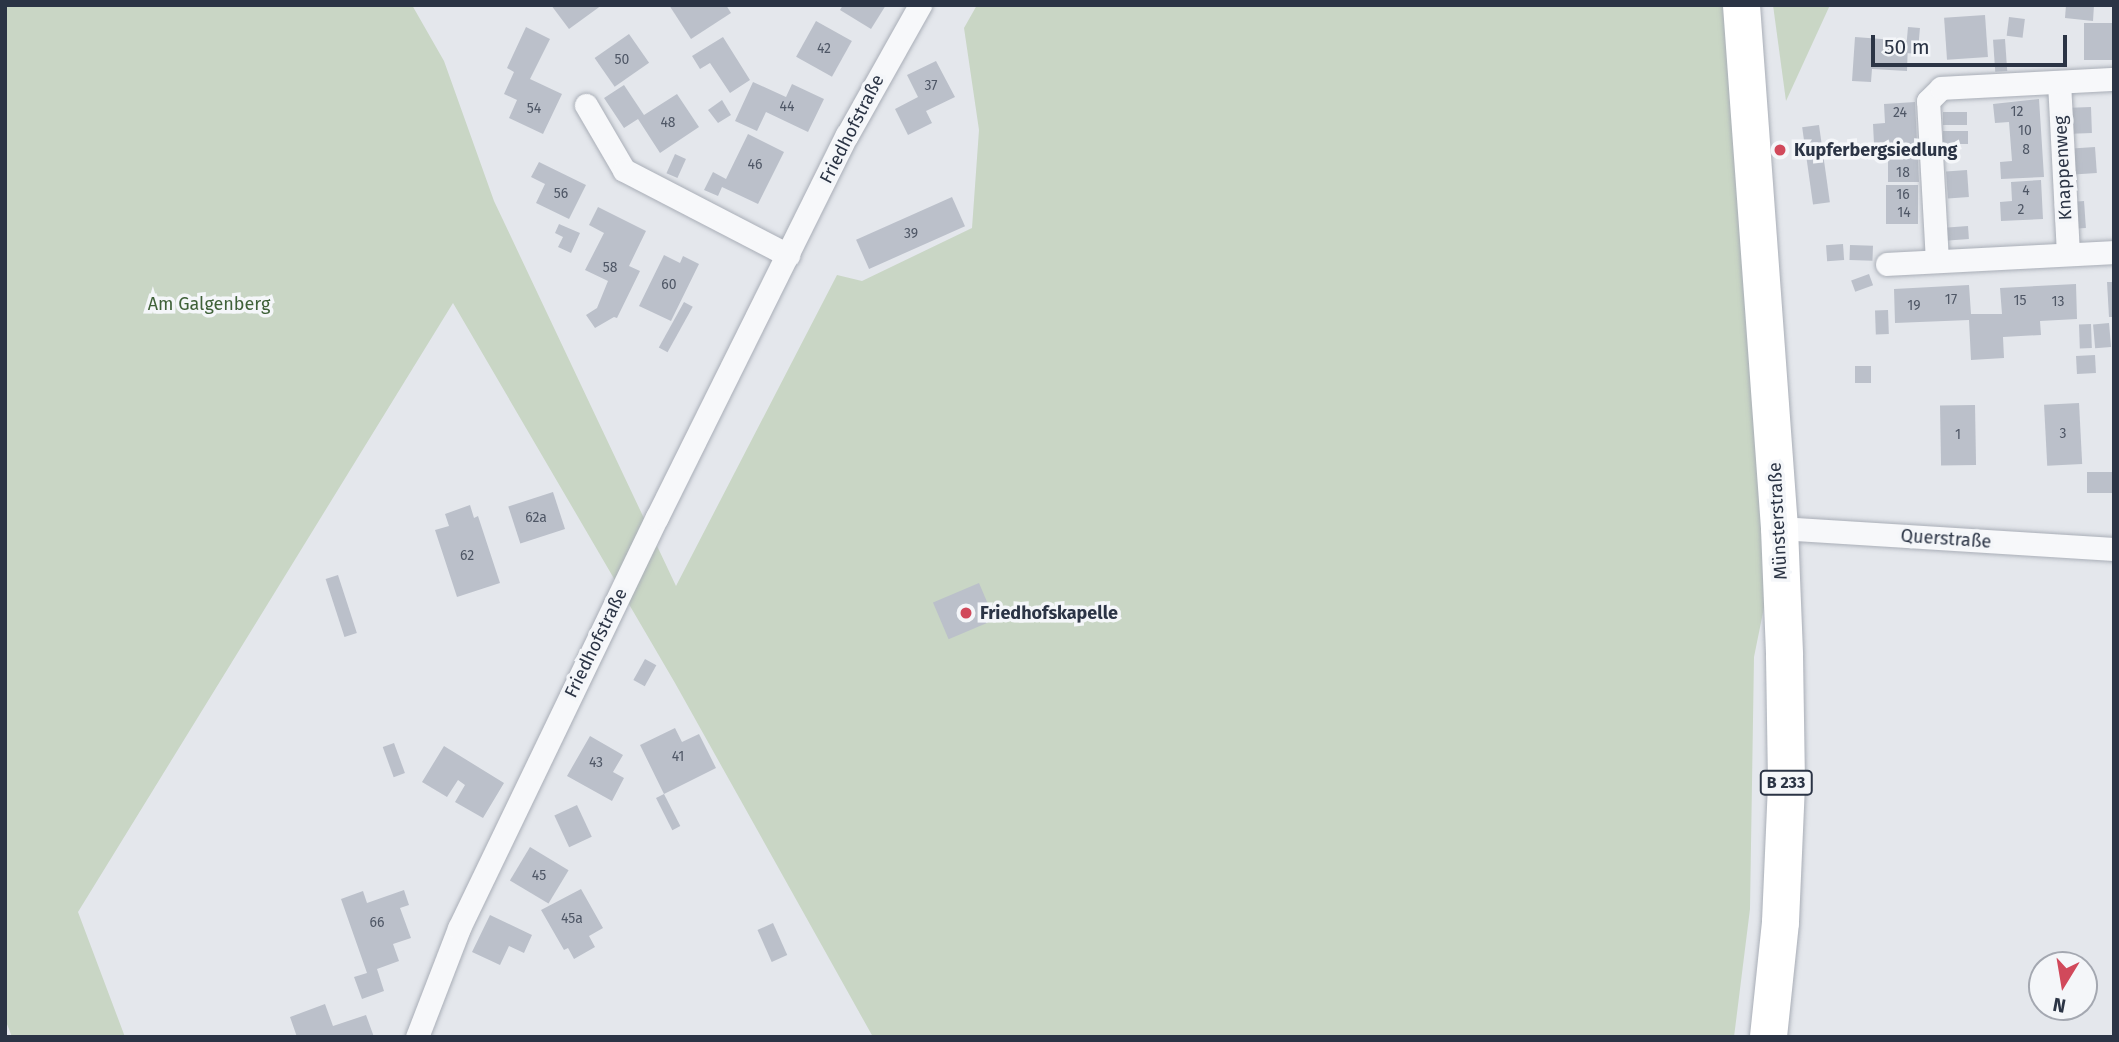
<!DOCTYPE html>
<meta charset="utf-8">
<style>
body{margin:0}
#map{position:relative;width:2119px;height:1042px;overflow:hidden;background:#e4e7ec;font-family:"Fira Sans",sans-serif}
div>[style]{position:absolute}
.green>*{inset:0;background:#c9d6c5}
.building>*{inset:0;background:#bbc0ca;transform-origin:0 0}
.roads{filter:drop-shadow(0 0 2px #a9aeb7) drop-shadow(0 0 2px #a9aeb7)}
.minor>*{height:23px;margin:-11.5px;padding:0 11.5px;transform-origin:11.5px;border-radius:11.5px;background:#f7f8fa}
.primary>*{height:37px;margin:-18.5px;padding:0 18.5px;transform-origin:18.5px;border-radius:18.5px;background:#fff}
.dots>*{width:19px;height:19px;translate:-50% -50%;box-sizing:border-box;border:4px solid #f4f6f9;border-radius:50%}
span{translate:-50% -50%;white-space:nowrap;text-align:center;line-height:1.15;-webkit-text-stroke:7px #f4f6f9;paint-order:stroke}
.number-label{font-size:14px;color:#4f5766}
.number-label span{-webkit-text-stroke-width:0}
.shield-label span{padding:2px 5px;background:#f4f6f9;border:2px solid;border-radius:5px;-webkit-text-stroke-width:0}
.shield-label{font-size:16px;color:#2b3445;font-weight:700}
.street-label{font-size:18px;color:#2b3445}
.poi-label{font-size:18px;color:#2b3445;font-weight:700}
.left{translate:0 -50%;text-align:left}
.park-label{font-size:18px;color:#3f6138}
.frame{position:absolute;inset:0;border:7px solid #2b3445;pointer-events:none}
.north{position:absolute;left:2028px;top:951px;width:70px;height:70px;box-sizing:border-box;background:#f4f6f9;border:2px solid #a4a8b1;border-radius:50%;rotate:191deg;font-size:19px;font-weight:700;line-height:28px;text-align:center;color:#2b3445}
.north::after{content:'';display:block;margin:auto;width:24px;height:32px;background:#d1495b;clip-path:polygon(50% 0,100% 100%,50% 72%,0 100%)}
.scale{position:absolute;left:1871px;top:35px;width:196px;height:32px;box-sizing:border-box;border:4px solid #2b3445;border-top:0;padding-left:9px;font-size:21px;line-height:24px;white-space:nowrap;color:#2b3445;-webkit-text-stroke:5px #f4f6f9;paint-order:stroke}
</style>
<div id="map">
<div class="green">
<div style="clip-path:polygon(5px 5px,412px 5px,444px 61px,494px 201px,676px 586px,837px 275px,862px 281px,972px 228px,979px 130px,964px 28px,977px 5px,1736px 5px,1777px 543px,1754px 657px,1750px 909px,1734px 1037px,873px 1037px,675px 683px,453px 303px,78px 912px,125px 1037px,12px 1037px,5px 1019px)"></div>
<div style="clip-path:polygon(1773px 5px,1830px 5px,1786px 101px)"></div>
</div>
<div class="building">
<div style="clip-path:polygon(551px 5px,602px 5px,569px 29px)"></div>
<div style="clip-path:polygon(669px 5px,726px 5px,731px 13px,691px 39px)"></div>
<div style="clip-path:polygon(843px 5px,886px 5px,871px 29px,840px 10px)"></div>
<div style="clip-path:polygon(2066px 5px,2094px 5px,2093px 21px,2065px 18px)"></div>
<div style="left:1985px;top:15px;width:42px;height:41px;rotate:86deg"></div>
<div style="left:2009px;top:17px;width:16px;height:19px;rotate:7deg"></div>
<div style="left:816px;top:21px;width:41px;height:41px;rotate:29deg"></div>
<div style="left:2114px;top:23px;width:37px;height:30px;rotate:90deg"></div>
<div style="clip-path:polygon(526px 27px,550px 39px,530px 79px,562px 94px,543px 134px,509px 118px,517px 100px,504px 94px,514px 72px,507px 68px)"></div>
<div style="left:1908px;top:27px;width:12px;height:26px;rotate:5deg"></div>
<div style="left:629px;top:34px;width:35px;height:42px;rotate:55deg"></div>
<div style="clip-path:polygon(723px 37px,750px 80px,730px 93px,710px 63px,700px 69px,692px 56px)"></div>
<div style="clip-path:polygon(1855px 37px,1908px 41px,1907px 71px,1872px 69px,1871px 82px,1852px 81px)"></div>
<div style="left:2005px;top:39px;width:32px;height:12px;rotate:86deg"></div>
<div style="clip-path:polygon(936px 61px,955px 97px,926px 111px,932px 123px,908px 135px,895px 109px,918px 97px,907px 75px)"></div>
<div style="clip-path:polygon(753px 82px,786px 97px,792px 84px,824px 99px,808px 132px,766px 112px,757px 131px,735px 121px)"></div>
<div style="clip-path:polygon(624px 85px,644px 115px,677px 94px,699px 127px,660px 153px,638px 119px,624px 128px,604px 98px)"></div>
<div style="clip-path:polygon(2039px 99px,2044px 177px,2001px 179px,2000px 162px,2012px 161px,2009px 122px,1995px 123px,1993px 104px)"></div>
<div style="clip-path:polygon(722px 100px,731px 115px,718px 123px,708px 110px)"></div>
<div style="clip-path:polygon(1915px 102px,1919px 182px,1888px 182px,1888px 144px,1874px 144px,1873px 124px,1885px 123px,1884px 104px)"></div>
<div style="left:2091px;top:107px;width:26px;height:20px;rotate:88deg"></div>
<div style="left:1967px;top:112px;width:13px;height:24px;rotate:90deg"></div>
<div style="left:1819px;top:125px;width:78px;height:17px;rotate:82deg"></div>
<div style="left:1968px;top:131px;width:13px;height:25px;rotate:90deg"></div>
<div style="clip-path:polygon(748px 134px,784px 152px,758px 204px,722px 187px,718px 196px,704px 190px,713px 172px,726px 179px)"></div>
<div style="left:2095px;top:147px;width:26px;height:23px;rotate:86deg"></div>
<div style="left:675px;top:154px;width:12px;height:21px;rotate:24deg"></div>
<div style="clip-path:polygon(539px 162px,586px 185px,569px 219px,536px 203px,545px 184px,531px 177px)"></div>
<div style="left:1967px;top:170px;width:27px;height:21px;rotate:86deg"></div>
<div style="clip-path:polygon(2041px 180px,2043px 219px,2001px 221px,2000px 202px,2012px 201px,2011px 182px)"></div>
<div style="left:1886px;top:185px;width:32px;height:39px"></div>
<div style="left:952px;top:197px;width:32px;height:105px;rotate:66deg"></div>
<div style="left:2084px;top:201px;width:27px;height:13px;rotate:86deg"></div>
<div style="clip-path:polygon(598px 207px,646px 231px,629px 266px,640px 271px,617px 318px,614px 317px,595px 328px,586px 315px,597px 308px,608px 281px,585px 270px,604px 233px,589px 225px)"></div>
<div style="clip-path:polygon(559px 224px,580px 233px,571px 253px,558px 247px,563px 237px,555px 233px)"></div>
<div style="left:1968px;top:226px;width:13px;height:24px;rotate:86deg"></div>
<div style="left:1843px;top:244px;width:16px;height:17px;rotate:86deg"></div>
<div style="left:1850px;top:245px;width:23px;height:15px;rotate:2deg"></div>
<div style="clip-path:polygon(664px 255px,680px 263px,683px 256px,699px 264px,671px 321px,639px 306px)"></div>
<div style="left:1869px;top:274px;width:12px;height:19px;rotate:70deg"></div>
<div style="clip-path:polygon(2107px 282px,2114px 282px,2114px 317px,2109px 317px)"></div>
<div style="clip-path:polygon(2076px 284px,2077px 319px,2040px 321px,2041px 335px,2003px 337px,2004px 358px,1971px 360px,1969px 320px,1895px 323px,1894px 289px,1969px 285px,1971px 314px,2002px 314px,2000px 288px)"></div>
<div style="left:684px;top:302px;width:10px;height:52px;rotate:29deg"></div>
<div style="left:1888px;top:310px;width:24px;height:13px;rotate:88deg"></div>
<div style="left:2109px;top:323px;width:24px;height:16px;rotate:85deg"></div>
<div style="left:2091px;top:324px;width:24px;height:12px;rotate:88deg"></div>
<div style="left:2095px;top:355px;width:18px;height:19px;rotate:87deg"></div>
<div style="left:1855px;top:366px;width:16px;height:17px"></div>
<div style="left:2079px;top:403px;width:61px;height:35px;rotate:87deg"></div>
<div style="left:1975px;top:405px;width:60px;height:35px;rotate:89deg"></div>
<div style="left:2114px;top:472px;width:21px;height:27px;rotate:90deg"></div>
<div style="left:553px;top:492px;width:39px;height:47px;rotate:72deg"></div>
<div style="clip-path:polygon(470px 505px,474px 518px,478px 516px,500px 583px,457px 597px,435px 530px,449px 526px,445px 514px)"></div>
<div style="left:338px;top:575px;width:61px;height:13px;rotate:72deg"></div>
<div style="left:979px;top:583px;width:40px;height:50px;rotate:67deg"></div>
<div style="left:645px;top:659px;width:13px;height:24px;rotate:29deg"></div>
<div style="clip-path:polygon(675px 728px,682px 742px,699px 734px,716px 768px,664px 794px,640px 745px)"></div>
<div style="clip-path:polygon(590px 736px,623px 755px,613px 772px,624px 778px,612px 801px,567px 776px)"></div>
<div style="left:394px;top:743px;width:32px;height:12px;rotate:70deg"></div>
<div style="clip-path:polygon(444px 746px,504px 783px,483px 818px,455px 802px,465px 785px,458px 780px,447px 797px,422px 782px)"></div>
<div style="left:664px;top:794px;width:36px;height:9px;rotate:63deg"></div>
<div style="left:577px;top:805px;width:35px;height:25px;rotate:65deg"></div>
<div style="left:530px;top:847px;width:45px;height:39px;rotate:31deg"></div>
<div style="clip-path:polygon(581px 889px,603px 928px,589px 936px,595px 947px,574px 959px,568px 948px,564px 950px,541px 910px)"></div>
<div style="clip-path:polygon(404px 890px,409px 905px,400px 908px,411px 938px,393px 944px,399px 961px,377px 969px,384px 991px,362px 999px,354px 977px,367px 973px,341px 899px,363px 891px,367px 903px)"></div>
<div style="clip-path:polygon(490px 915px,532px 935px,524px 953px,509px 946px,500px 965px,472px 952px)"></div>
<div style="left:773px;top:923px;width:35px;height:17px;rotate:66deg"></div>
<div style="clip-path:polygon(325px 1004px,333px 1026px,366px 1015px,374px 1037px,297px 1037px,290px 1017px)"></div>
</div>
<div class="roads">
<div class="minor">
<div style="left:2059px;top:82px;width:172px;rotate:87deg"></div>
<div style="left:586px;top:105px;width:75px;rotate:59.7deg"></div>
<div style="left:624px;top:170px;width:185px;rotate:27.4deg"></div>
<div style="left:1937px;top:261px;width:160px;rotate:-93.2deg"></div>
<div style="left:1928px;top:101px;width:18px;rotate:-45deg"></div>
<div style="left:1941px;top:88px;width:173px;rotate:-3deg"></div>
<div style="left:1887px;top:264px;width:227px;rotate:-3deg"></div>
<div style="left:1779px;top:528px;width:336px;rotate:3.6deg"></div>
<div style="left:417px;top:1037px;width:117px;rotate:-68.9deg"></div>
<div style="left:459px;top:928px;width:456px;rotate:-64.3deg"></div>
<div style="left:657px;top:517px;width:427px;rotate:-63.6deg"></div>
<div style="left:847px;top:135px;width:149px;rotate:-60.7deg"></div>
</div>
<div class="primary">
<div style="left:1741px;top:5px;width:524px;rotate:85.84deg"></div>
<div style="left:1779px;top:528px;width:127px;rotate:87.7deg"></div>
<div style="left:1784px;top:655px;width:129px;rotate:89.1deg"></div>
<div style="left:1786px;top:784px;width:138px;rotate:92.5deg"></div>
<div style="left:1780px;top:922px;width:116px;rotate:96deg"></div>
</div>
</div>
<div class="dots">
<div style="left:1780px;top:150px;background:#d1495b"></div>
<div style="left:966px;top:613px;background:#d1495b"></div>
</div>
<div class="number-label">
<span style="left:824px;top:49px">42</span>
<span style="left:622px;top:60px">50</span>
<span style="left:931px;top:86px">37</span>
<span style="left:787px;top:107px">44</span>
<span style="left:534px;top:109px">54</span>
<span style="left:2017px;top:112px">12</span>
<span style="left:1900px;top:113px">24</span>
<span style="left:668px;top:123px">48</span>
<span style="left:2025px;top:131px">10</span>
<span style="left:2026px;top:150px">8</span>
<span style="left:755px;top:165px">46</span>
<span style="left:1903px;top:173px">18</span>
<span style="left:2026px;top:191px">4</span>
<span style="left:561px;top:194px">56</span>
<span style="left:1903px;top:195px">16</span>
<span style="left:2021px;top:210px">2</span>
<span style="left:1904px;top:213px">14</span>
<span style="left:911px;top:234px">39</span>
<span style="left:610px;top:268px">58</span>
<span style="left:669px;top:285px">60</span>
<span style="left:1951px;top:300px">17</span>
<span style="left:2020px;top:301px">15</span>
<span style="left:2058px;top:302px">13</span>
<span style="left:1914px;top:306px">19</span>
<span style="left:2063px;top:434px">3</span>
<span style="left:1958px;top:435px">1</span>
<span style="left:536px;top:518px">62a</span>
<span style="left:467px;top:556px">62</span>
<span style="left:678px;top:757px">41</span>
<span style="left:596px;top:763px">43</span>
<span style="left:539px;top:876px">45</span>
<span style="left:572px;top:919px">45a</span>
<span style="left:377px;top:923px">66</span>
</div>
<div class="shield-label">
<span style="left:1786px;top:783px">B 233</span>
</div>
<div class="street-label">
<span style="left:852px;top:129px;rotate:-63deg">Friedhofstraße</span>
<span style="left:2063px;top:168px;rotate:-93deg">Knappenweg</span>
<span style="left:1778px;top:521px;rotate:-93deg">Münsterstraße</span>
<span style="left:1946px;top:539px;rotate:4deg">Querstraße</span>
<span style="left:596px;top:643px;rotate:-64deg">Friedhofstraße</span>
</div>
<div class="poi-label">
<span class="left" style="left:1794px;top:150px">Kupferbergsiedlung</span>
<span class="left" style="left:980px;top:613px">Friedhofskapelle</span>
</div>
<div class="park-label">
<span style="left:209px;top:304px">Am Galgenberg</span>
</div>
<div class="frame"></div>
<div class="north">N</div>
<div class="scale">50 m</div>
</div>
